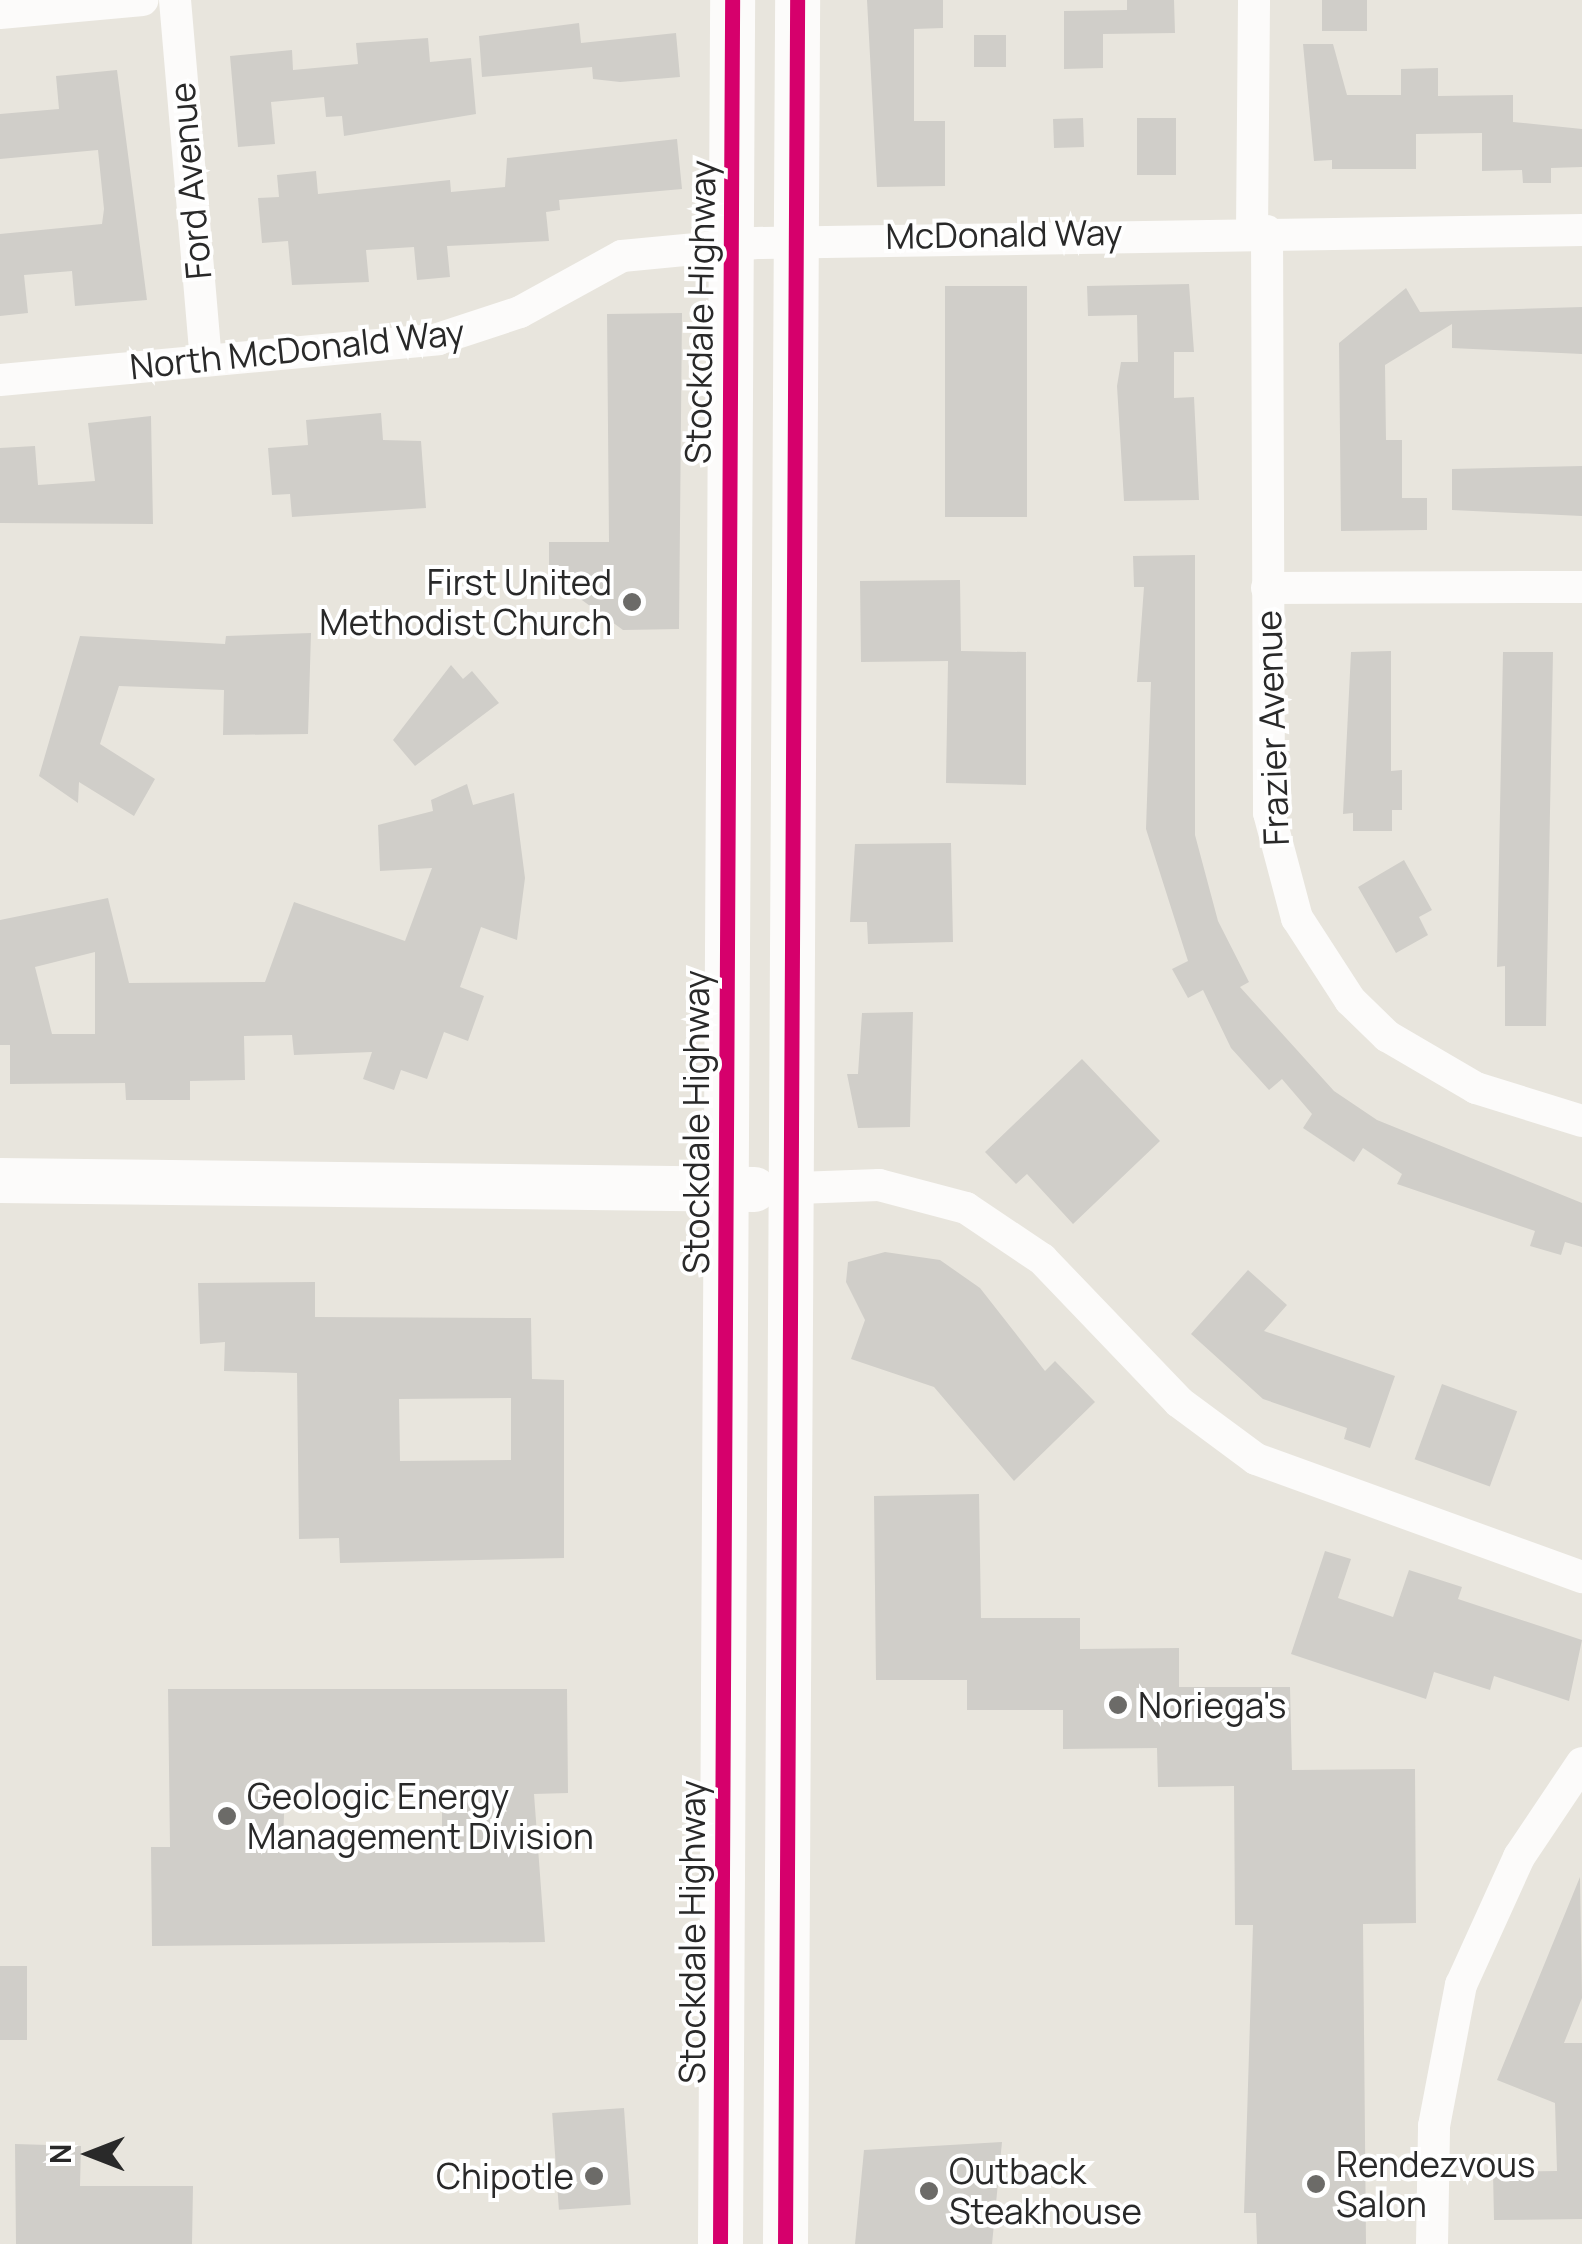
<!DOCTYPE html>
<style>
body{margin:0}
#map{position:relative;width:1582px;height:2244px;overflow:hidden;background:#e8e5dd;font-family:Manrope,sans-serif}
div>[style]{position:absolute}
.building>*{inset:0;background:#d0cec9;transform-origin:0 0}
.street>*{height:32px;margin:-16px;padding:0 16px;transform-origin:16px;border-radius:16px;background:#fcfbfa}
.secondary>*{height:45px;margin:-22.5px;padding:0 22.5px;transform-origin:22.5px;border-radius:22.5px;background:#fcfbfa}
.cycleway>*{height:15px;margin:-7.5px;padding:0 7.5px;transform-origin:7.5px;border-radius:7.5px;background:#d6006c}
.dots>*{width:28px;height:28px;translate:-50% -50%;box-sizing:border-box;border:5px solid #fff;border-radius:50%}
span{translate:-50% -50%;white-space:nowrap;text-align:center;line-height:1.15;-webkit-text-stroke:8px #fff;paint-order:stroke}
.street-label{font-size:35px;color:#292929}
.poi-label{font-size:35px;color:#292929}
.right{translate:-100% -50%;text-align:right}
.left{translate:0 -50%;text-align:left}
.north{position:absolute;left:40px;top:2104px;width:100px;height:100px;-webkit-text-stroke:8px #fff;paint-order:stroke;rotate:270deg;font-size:28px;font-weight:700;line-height:40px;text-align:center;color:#292929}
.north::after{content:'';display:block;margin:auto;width:35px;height:45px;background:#292929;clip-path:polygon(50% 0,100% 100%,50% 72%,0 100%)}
</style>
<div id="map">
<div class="building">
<div style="clip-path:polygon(867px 0,943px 0,943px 28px,914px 29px,914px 121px,945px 121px,945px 186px,877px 187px)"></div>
<div style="clip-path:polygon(1127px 0,1174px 0,1175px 33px,1103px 34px,1103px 68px,1064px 69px,1064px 11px,1127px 10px)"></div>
<div style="left:1322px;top:0;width:45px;height:31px"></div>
<div style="clip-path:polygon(579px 23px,581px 43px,676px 33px,680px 77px,620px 82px,593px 79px,592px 67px,482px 77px,479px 36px)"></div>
<div style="left:974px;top:35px;width:32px;height:32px"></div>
<div style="clip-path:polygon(428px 38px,430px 62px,471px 58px,476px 114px,344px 136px,342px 116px,326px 117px,324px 97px,271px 102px,275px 144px,238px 147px,230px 56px,292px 50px,293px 70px,358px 64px,356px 43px)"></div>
<div style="clip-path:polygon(1303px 44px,1333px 44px,1347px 95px,1401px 95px,1401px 69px,1438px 68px,1438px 96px,1513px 95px,1513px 122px,1582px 129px,1582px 167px,1551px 168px,1551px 183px,1523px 183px,1522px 170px,1482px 171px,1482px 133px,1416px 134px,1416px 169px,1332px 169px,1332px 160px,1314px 161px)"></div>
<div style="clip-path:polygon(117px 70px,147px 300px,75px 306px,72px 271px,24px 275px,28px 313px,0 316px,0 234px,102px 224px,104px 209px,98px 150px,0 159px,0 114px,59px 109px,56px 76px)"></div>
<div style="left:1083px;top:118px;width:29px;height:30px;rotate:88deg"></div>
<div style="left:1137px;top:118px;width:39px;height:57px"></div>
<div style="clip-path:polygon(677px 139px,682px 189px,559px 200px,560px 210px,546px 212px,549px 241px,447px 246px,450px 277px,417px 280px,414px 247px,366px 250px,369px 282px,292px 285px,288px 241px,262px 243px,258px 198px,279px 197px,277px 175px,316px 171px,318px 194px,450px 180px,451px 192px,505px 187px,507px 158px)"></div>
<div style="clip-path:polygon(1189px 284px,1194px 352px,1174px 352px,1174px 398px,1194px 397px,1199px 500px,1124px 501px,1117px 386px,1121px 362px,1138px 362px,1137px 315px,1088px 316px,1087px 286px)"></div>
<div style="left:1027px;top:286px;width:231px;height:82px;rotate:90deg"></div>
<div style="clip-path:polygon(1406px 288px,1420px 312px,1582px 307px,1582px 354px,1452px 348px,1452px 324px,1385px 365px,1386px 440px,1402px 440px,1402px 498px,1427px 498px,1427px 530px,1341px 531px,1339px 343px)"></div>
<div style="clip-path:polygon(682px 313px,679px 629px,623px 630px,549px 576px,549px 542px,609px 542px,607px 314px)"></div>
<div style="clip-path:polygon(381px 413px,383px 440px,421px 441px,426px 508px,292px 517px,290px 494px,272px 495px,268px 448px,308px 445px,306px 420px)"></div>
<div style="clip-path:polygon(151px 416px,153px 524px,0 523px,0 448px,35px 446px,38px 485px,95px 481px,88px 423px)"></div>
<div style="clip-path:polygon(1582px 466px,1582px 516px,1452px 510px,1452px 469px)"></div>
<div style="clip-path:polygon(1195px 555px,1195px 835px,1218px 921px,1249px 982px,1240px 987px,1334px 1091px,1377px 1120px,1582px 1203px,1582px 1247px,1565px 1242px,1561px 1255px,1530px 1246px,1535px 1231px,1397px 1184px,1402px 1174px,1363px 1148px,1354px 1162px,1303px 1128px,1312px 1114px,1282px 1079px,1269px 1090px,1231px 1048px,1203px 990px,1188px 998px,1172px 969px,1188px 961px,1146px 829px,1151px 682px,1137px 682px,1144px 587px,1134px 587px,1133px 556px)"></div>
<div style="clip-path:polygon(960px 580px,961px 651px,1026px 652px,1026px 785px,946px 783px,948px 661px,861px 662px,860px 581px)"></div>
<div style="clip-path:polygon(311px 633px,308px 734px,223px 735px,224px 690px,119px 686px,100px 744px,155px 779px,134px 816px,79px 782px,78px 803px,39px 776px,80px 636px,225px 644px,226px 636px)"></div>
<div style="clip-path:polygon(1391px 651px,1391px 771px,1402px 770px,1402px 810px,1392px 810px,1392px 831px,1353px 831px,1353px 813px,1343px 814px,1351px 652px)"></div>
<div style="clip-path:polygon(1503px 652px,1553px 652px,1546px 1026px,1505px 1026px,1505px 966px,1497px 967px)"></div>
<div style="clip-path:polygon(451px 665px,463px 679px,472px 671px,499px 703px,415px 766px,393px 740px)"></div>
<div style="clip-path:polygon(evenodd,467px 784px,473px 805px,514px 793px,525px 878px,517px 940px,481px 927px,460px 987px,484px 996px,468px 1041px,444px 1032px,427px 1079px,401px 1070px,394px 1090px,363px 1079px,372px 1052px,294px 1055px,292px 1035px,244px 1036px,245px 1080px,190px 1081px,190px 1100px,126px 1100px,125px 1083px,10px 1084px,10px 1045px,0 1045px,0 920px,108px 898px,129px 983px,265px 982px,294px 902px,405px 941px,432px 868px,380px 871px,378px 825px,433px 811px,431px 800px,467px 784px,95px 952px,95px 1034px,52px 1034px,35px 967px,95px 952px)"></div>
<div style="clip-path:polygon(951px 843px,953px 942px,868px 944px,867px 922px,850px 922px,855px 844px)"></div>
<div style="clip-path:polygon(1404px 860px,1432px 910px,1419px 917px,1428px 935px,1396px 953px,1358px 887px)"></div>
<div style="clip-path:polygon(913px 1012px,910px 1127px,858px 1128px,847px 1074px,858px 1074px,862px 1013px)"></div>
<div style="clip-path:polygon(1082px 1059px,1160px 1141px,1073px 1224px,1027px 1174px,1016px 1184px,985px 1152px)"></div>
<div style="clip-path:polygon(885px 1252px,940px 1260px,980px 1288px,1045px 1371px,1055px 1361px,1095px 1402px,1014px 1481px,934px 1387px,851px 1359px,865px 1320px,846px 1282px,848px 1262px)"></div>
<div style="clip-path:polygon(1248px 1270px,1287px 1305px,1264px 1331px,1395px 1376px,1370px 1448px,1344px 1439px,1347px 1428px,1263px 1399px,1191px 1334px)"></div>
<div style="clip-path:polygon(evenodd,315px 1282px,315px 1317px,531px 1318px,532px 1379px,564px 1380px,564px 1558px,340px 1563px,339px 1538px,299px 1539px,297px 1373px,224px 1371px,225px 1342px,200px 1344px,198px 1283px,315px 1282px,511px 1398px,511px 1460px,400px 1461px,399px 1399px,511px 1398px)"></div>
<div style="left:1442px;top:1384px;width:80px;height:80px;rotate:20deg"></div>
<div style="clip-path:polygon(979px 1494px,981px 1618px,1080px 1618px,1080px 1649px,1179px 1648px,1179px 1687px,1290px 1687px,1292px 1770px,1415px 1769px,1416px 1923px,1363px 1924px,1366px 2244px,1257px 2244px,1256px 2213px,1244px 2213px,1253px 1925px,1235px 1925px,1234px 1786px,1158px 1787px,1157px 1748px,1063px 1749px,1063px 1710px,967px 1710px,967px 1680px,876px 1680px,874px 1496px)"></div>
<div style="clip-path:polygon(1325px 1551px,1351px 1559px,1338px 1598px,1393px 1617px,1409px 1570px,1462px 1587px,1458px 1599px,1582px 1640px,1569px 1701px,1494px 1676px,1490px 1690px,1434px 1672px,1426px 1699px,1291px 1654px)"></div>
<div style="clip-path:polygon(evenodd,168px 1689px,567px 1689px,568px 1793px,534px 1794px,545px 1942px,152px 1946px,151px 1847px,170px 1847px,168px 1689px,442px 1791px,442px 1838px,283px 1838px,285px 1793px,442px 1791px)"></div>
<div style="clip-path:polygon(1580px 1877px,1582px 1998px,1564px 2043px,1582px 2043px,1582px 2219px,1494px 2220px,1493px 2172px,1557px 2171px,1555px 2103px,1497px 2080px)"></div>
<div style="left:0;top:1966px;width:27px;height:74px"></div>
<div style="left:624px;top:2108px;width:97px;height:72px;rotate:86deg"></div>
<div style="clip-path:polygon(1002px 2142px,992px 2244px,855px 2244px,864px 2150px)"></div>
<div style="clip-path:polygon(15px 2144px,81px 2146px,80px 2186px,193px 2186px,192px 2244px,16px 2244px)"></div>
</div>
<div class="street">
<div style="left:175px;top:0;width:362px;rotate:85.1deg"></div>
<div style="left:0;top:13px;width:143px;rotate:-5.2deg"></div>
<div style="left:1252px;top:231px;width:231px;rotate:-89.5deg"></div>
<div style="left:1267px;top:231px;width:582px;rotate:89.8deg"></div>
<div style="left:1269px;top:813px;width:109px;rotate:75.1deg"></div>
<div style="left:1297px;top:918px;width:98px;rotate:57.1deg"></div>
<div style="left:1350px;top:1000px;width:52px;rotate:44.2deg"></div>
<div style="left:1387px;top:1036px;width:103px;rotate:30.3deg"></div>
<div style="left:1476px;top:1088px;width:111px;rotate:17.3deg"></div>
<div style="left:0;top:380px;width:440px;rotate:-5.3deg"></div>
<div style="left:438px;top:339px;width:86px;rotate:-18.2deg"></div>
<div style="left:520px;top:312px;width:116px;rotate:-28.8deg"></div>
<div style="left:622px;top:256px;width:135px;rotate:-5.5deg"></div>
<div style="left:756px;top:243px;width:826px;rotate:-0.9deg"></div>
<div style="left:1267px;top:588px;width:315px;rotate:-0.2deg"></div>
<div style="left:770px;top:1189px;width:109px;rotate:-2.1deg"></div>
<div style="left:879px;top:1185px;width:90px;rotate:14.8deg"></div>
<div style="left:966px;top:1208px;width:92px;rotate:33.9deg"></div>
<div style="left:1042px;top:1259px;width:198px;rotate:46.2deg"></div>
<div style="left:1179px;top:1402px;width:96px;rotate:36.5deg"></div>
<div style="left:1256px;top:1459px;width:347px;rotate:19.9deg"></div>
<div style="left:1432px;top:2244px;width:118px;rotate:-89deg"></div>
<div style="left:1434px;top:2126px;width:144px;rotate:-79.2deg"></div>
<div style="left:1461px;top:1985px;width:141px;rotate:-65.6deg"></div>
<div style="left:1519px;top:1857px;width:113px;rotate:-56.2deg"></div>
</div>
<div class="secondary">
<div style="left:0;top:1180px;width:754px;rotate:0.68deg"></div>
<div style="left:720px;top:2244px;width:2244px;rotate:-89.69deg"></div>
<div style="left:785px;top:2244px;width:2244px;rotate:-89.69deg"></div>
</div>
<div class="cycleway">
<div style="left:720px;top:2244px;width:2244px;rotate:-89.69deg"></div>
<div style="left:785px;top:2244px;width:2244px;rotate:-89.69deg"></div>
</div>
<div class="dots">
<div style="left:632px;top:602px;background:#6c6b68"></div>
<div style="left:1118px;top:1705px;background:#6c6b68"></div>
<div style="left:227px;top:1816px;background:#6c6b68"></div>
<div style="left:594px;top:2176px;background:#6c6b68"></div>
<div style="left:1316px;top:2184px;background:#6c6b68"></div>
<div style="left:929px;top:2191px;background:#6c6b68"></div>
</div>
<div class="street-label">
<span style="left:190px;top:181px;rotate:-95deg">Ford Avenue</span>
<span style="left:1004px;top:234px;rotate:-1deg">McDonald Way</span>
<span style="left:700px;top:312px;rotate:-89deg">Stockdale Highway</span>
<span style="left:297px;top:349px;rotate:-6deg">North McDonald Way</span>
<span style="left:1272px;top:728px;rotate:-92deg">Frazier Avenue</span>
<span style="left:696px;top:1122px;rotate:-90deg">Stockdale Highway</span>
<span style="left:692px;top:1932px;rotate:-90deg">Stockdale Highway</span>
</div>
<div class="poi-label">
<span class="right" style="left:612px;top:602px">First United<br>Methodist Church</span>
<span class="left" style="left:1138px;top:1705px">Noriega's</span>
<span class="left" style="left:247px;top:1816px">Geologic Energy<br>Management Division</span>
<span class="left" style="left:1336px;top:2184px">Rendezvous<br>Salon</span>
<span class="left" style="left:949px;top:2191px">Outback<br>Steakhouse</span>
<span class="right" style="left:574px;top:2176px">Chipotle</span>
</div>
<div class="north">N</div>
</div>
